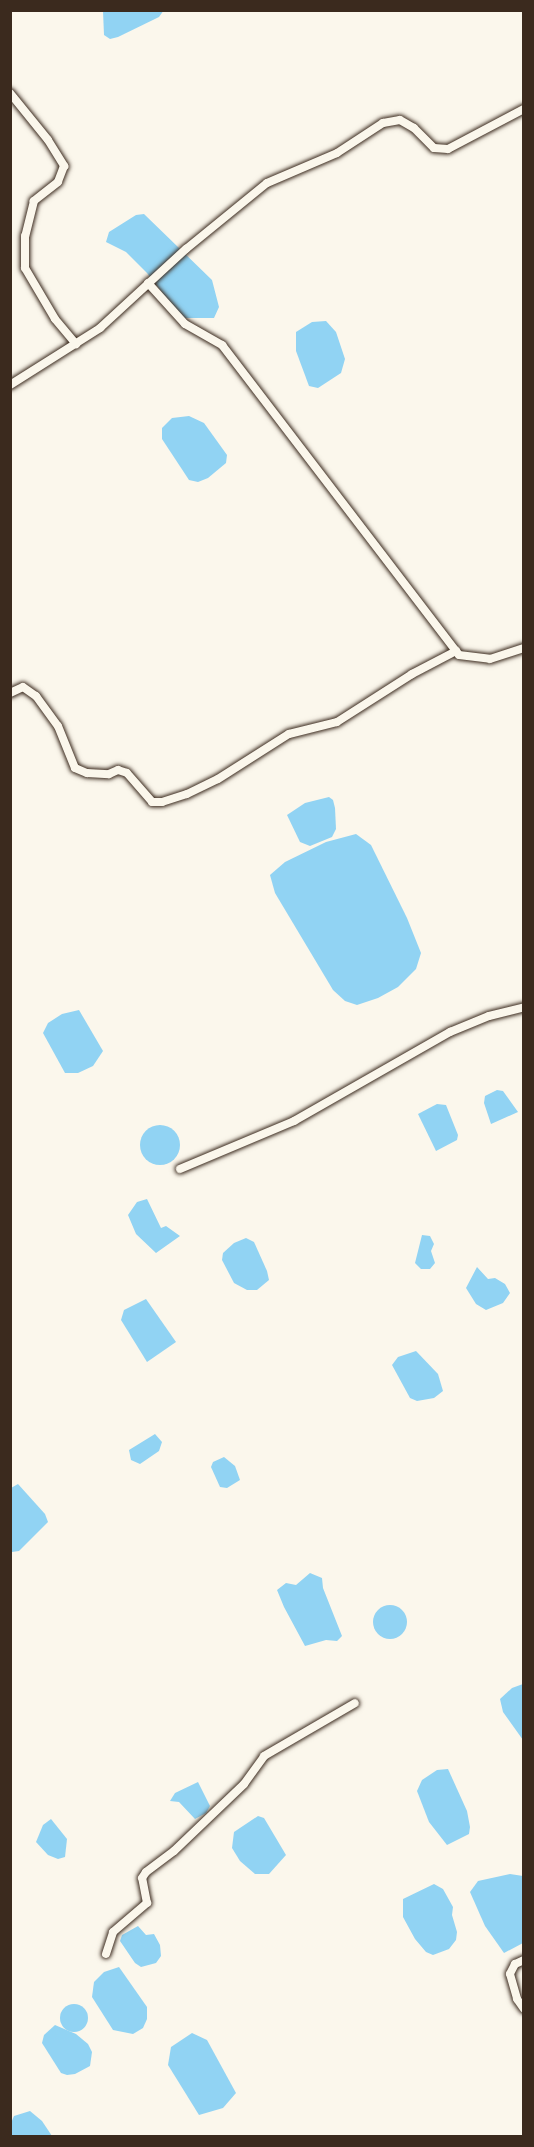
<!DOCTYPE html>
<style>
body{margin:0}
#map{position:relative;width:534px;height:2147px;overflow:hidden;background:#fbf7ec;font-family:Delius,sans-serif}
div>[style]{position:absolute}
.water>*{inset:0;background:#91d3f3}
.round{border-radius:50%}
.roads{filter:drop-shadow(0 0 2px #3b2a1e) drop-shadow(0 0 2px #3b2a1e)}
.minor>*{height:8px;margin:-4px;padding:0 4px;transform-origin:4px;border-radius:4px;background:#fbf7ec}
span{translate:-50% -50%;white-space:nowrap;text-align:center;line-height:1.15;-webkit-text-stroke:5px #fbf7ec;paint-order:stroke}
.frame{position:absolute;inset:0;border:12px solid #3b2a1e;pointer-events:none}
</style>
<div id="map">
<div class="water">
<div style="clip-path:polygon(164px 10px,159px 17px,118px 37px,110px 39px,104px 35px,103px 11px)"></div>
<div style="clip-path:polygon(144px 214px,212px 280px,219px 307px,214px 318px,182px 318px,147px 273px,126px 252px,106px 242px,109px 232px,136px 215px)"></div>
<div style="clip-path:polygon(326px 321px,336px 332px,345px 359px,341px 373px,318px 388px,309px 386px,296px 351px,296px 332px,312px 322px)"></div>
<div style="clip-path:polygon(189px 416px,204px 423px,227px 455px,226px 463px,208px 478px,198px 482px,189px 480px,162px 439px,162px 428px,172px 418px)"></div>
<div style="clip-path:polygon(329px 797px,333px 800px,335px 808px,336px 829px,332px 837px,310px 846px,300px 842px,287px 815px,305px 803px)"></div>
<div style="clip-path:polygon(356px 834px,371px 845px,407px 918px,421px 953px,416px 969px,398px 987px,378px 998px,357px 1005px,345px 1001px,333px 990px,275px 893px,270px 875px,285px 862px,326px 842px)"></div>
<div style="clip-path:polygon(79px 1010px,103px 1051px,93px 1066px,78px 1073px,65px 1073px,43px 1033px,48px 1023px,62px 1014px)"></div>
<div style="clip-path:polygon(497px 1090px,503px 1091px,518px 1112px,491px 1124px,484px 1103px,485px 1096px)"></div>
<div style="clip-path:polygon(437px 1104px,446px 1105px,458px 1135px,457px 1140px,436px 1151px,418px 1114px)"></div>
<div class="round" style="left:140px;top:1125px;width:40px;height:40px"></div>
<div style="clip-path:polygon(147px 1199px,161px 1228px,166px 1226px,180px 1236px,156px 1253px,136px 1234px,128px 1215px,137px 1202px)"></div>
<div style="clip-path:polygon(422px 1235px,430px 1236px,434px 1244px,431px 1251px,435px 1263px,430px 1269px,421px 1269px,415px 1263px)"></div>
<div style="clip-path:polygon(246px 1238px,254px 1242px,267px 1271px,269px 1280px,257px 1290px,247px 1290px,234px 1283px,222px 1260px,223px 1253px,234px 1243px)"></div>
<div style="clip-path:polygon(477px 1267px,488px 1279px,495px 1278px,505px 1284px,510px 1293px,503px 1303px,486px 1310px,476px 1304px,466px 1288px)"></div>
<div style="clip-path:polygon(146px 1299px,176px 1342px,147px 1362px,121px 1320px,124px 1310px)"></div>
<div style="clip-path:polygon(416px 1351px,438px 1374px,443px 1391px,434px 1398px,417px 1401px,410px 1398px,392px 1365px,398px 1357px)"></div>
<div style="clip-path:polygon(155px 1434px,162px 1442px,159px 1451px,140px 1464px,131px 1460px,129px 1450px)"></div>
<div style="clip-path:polygon(224px 1457px,235px 1466px,240px 1480px,227px 1488px,220px 1487px,211px 1467px,213px 1462px)"></div>
<div style="clip-path:polygon(18px 1484px,45px 1514px,48px 1522px,19px 1551px,12px 1552px,11px 1488px)"></div>
<div style="clip-path:polygon(310px 1573px,322px 1578px,323px 1588px,342px 1636px,337px 1641px,326px 1640px,305px 1646px,284px 1607px,277px 1590px,286px 1583px,296px 1585px)"></div>
<div class="round" style="left:373px;top:1605px;width:34px;height:34px"></div>
<div style="clip-path:polygon(523px 1684px,524px 1684px,523px 1740px,503px 1712px,500px 1699px,512px 1688px)"></div>
<div style="clip-path:polygon(448px 1769px,467px 1811px,470px 1827px,469px 1834px,447px 1845px,429px 1822px,417px 1791px,422px 1780px,437px 1770px)"></div>
<div style="clip-path:polygon(198px 1782px,210px 1806px,206px 1813px,195px 1819px,179px 1802px,170px 1801px,175px 1793px)"></div>
<div style="clip-path:polygon(258px 1816px,264px 1818px,286px 1855px,269px 1874px,255px 1874px,240px 1861px,232px 1848px,234px 1832px)"></div>
<div style="clip-path:polygon(51px 1819px,67px 1839px,65px 1857px,58px 1859px,48px 1855px,36px 1842px,43px 1825px)"></div>
<div style="clip-path:polygon(510px 1874px,523px 1876px,523px 1943px,504px 1953px,485px 1926px,470px 1892px,478px 1881px)"></div>
<div style="clip-path:polygon(434px 1884px,443px 1889px,453px 1907px,452px 1915px,457px 1932px,456px 1940px,449px 1949px,433px 1955px,426px 1952px,415px 1939px,403px 1917px,403px 1899px)"></div>
<div style="clip-path:polygon(138px 1926px,146px 1935px,154px 1934px,160px 1945px,161px 1956px,156px 1963px,141px 1967px,135px 1963px,120px 1941px,122px 1935px)"></div>
<div style="clip-path:polygon(119px 1967px,147px 2007px,147px 2019px,143px 2028px,133px 2034px,113px 2030px,92px 1997px,94px 1982px,104px 1972px)"></div>
<div class="round" style="left:60px;top:2004px;width:28px;height:28px"></div>
<div style="clip-path:polygon(55px 2025px,76px 2034px,88px 2044px,92px 2052px,90px 2066px,75px 2074px,67px 2075px,61px 2073px,42px 2043px,44px 2035px)"></div>
<div style="clip-path:polygon(192px 2033px,207px 2040px,236px 2093px,223px 2108px,199px 2115px,168px 2065px,171px 2047px)"></div>
<div style="clip-path:polygon(30px 2111px,42px 2121px,52px 2136px,11px 2136px,11px 2123px,14px 2116px)"></div>
</div>
<div class="roads">
<div class="minor">
<div style="left:10px;top:93px;width:60px;rotate:51deg"></div>
<div style="left:48px;top:140px;width:31px;rotate:58deg"></div>
<div style="left:64px;top:166px;width:17px;rotate:111deg"></div>
<div style="left:58px;top:182px;width:31px;rotate:142deg"></div>
<div style="left:34px;top:201px;width:36px;rotate:104deg"></div>
<div style="left:25px;top:236px;width:32px;rotate:90deg"></div>
<div style="left:25px;top:268px;width:59px;rotate:59.5deg"></div>
<div style="left:55px;top:319px;width:33px;rotate:50deg"></div>
<div style="left:148px;top:283px;width:55px;rotate:47.9deg"></div>
<div style="left:185px;top:324px;width:43px;rotate:29.6deg"></div>
<div style="left:222px;top:345px;width:390px;rotate:52.6deg"></div>
<div style="left:459px;top:655px;width:31px;rotate:7deg"></div>
<div style="left:490px;top:659px;width:36px;rotate:-18deg"></div>
<div style="left:10px;top:385px;width:107px;rotate:-32.3deg"></div>
<div style="left:100px;top:328px;width:117px;rotate:-42.6deg"></div>
<div style="left:186px;top:249px;width:104px;rotate:-39.2deg"></div>
<div style="left:267px;top:183px;width:76px;rotate:-23.2deg"></div>
<div style="left:337px;top:153px;width:55px;rotate:-33.1deg"></div>
<div style="left:383px;top:123px;width:17px;rotate:-10deg"></div>
<div style="left:400px;top:120px;width:16px;rotate:30deg"></div>
<div style="left:414px;top:128px;width:28px;rotate:45deg"></div>
<div style="left:434px;top:148px;width:14px;rotate:4deg"></div>
<div style="left:448px;top:149px;width:86px;rotate:-27.8deg"></div>
<div style="left:10px;top:693px;width:14px;rotate:-25deg"></div>
<div style="left:23px;top:687px;width:16px;rotate:35deg"></div>
<div style="left:36px;top:696px;width:37px;rotate:54deg"></div>
<div style="left:58px;top:726px;width:45px;rotate:68deg"></div>
<div style="left:75px;top:768px;width:13px;rotate:23deg"></div>
<div style="left:87px;top:773px;width:22px;rotate:3deg"></div>
<div style="left:109px;top:774px;width:10px;rotate:-24deg"></div>
<div style="left:118px;top:770px;width:9px;rotate:18deg"></div>
<div style="left:127px;top:773px;width:38px;rotate:49deg"></div>
<div style="left:152px;top:802px;width:10px"></div>
<div style="left:162px;top:802px;width:26px;rotate:-18deg"></div>
<div style="left:187px;top:794px;width:34px;rotate:-26deg"></div>
<div style="left:218px;top:779px;width:84px;rotate:-32.4deg"></div>
<div style="left:289px;top:734px;width:49px;rotate:-14deg"></div>
<div style="left:337px;top:722px;width:89px;rotate:-32.6deg"></div>
<div style="left:412px;top:674px;width:50px;rotate:-27.6deg"></div>
<div style="left:180px;top:1169px;width:124px;rotate:-22.8deg"></div>
<div style="left:294px;top:1121px;width:180px;rotate:-29.7deg"></div>
<div style="left:450px;top:1032px;width:42px;rotate:-22.3deg"></div>
<div style="left:489px;top:1016px;width:36px;rotate:-14deg"></div>
<div style="left:106px;top:1954px;width:23px;rotate:-72deg"></div>
<div style="left:113px;top:1932px;width:45px;rotate:-40.5deg"></div>
<div style="left:147px;top:1903px;width:25px;rotate:-101deg"></div>
<div style="left:142px;top:1878px;width:7px;rotate:-56deg"></div>
<div style="left:146px;top:1872px;width:35px;rotate:-37deg"></div>
<div style="left:174px;top:1851px;width:97px;rotate:-43.7deg"></div>
<div style="left:244px;top:1784px;width:34px;rotate:-54deg"></div>
<div style="left:264px;top:1756px;width:105px;rotate:-30.2deg"></div>
<div style="left:524px;top:1960px;width:10px;rotate:156deg"></div>
<div style="left:515px;top:1964px;width:11px;rotate:117deg"></div>
<div style="left:510px;top:1974px;width:26px;rotate:74deg"></div>
<div style="left:517px;top:1999px;width:12px;rotate:55deg"></div>
</div>
</div>
<div class="frame"></div>
</div>
